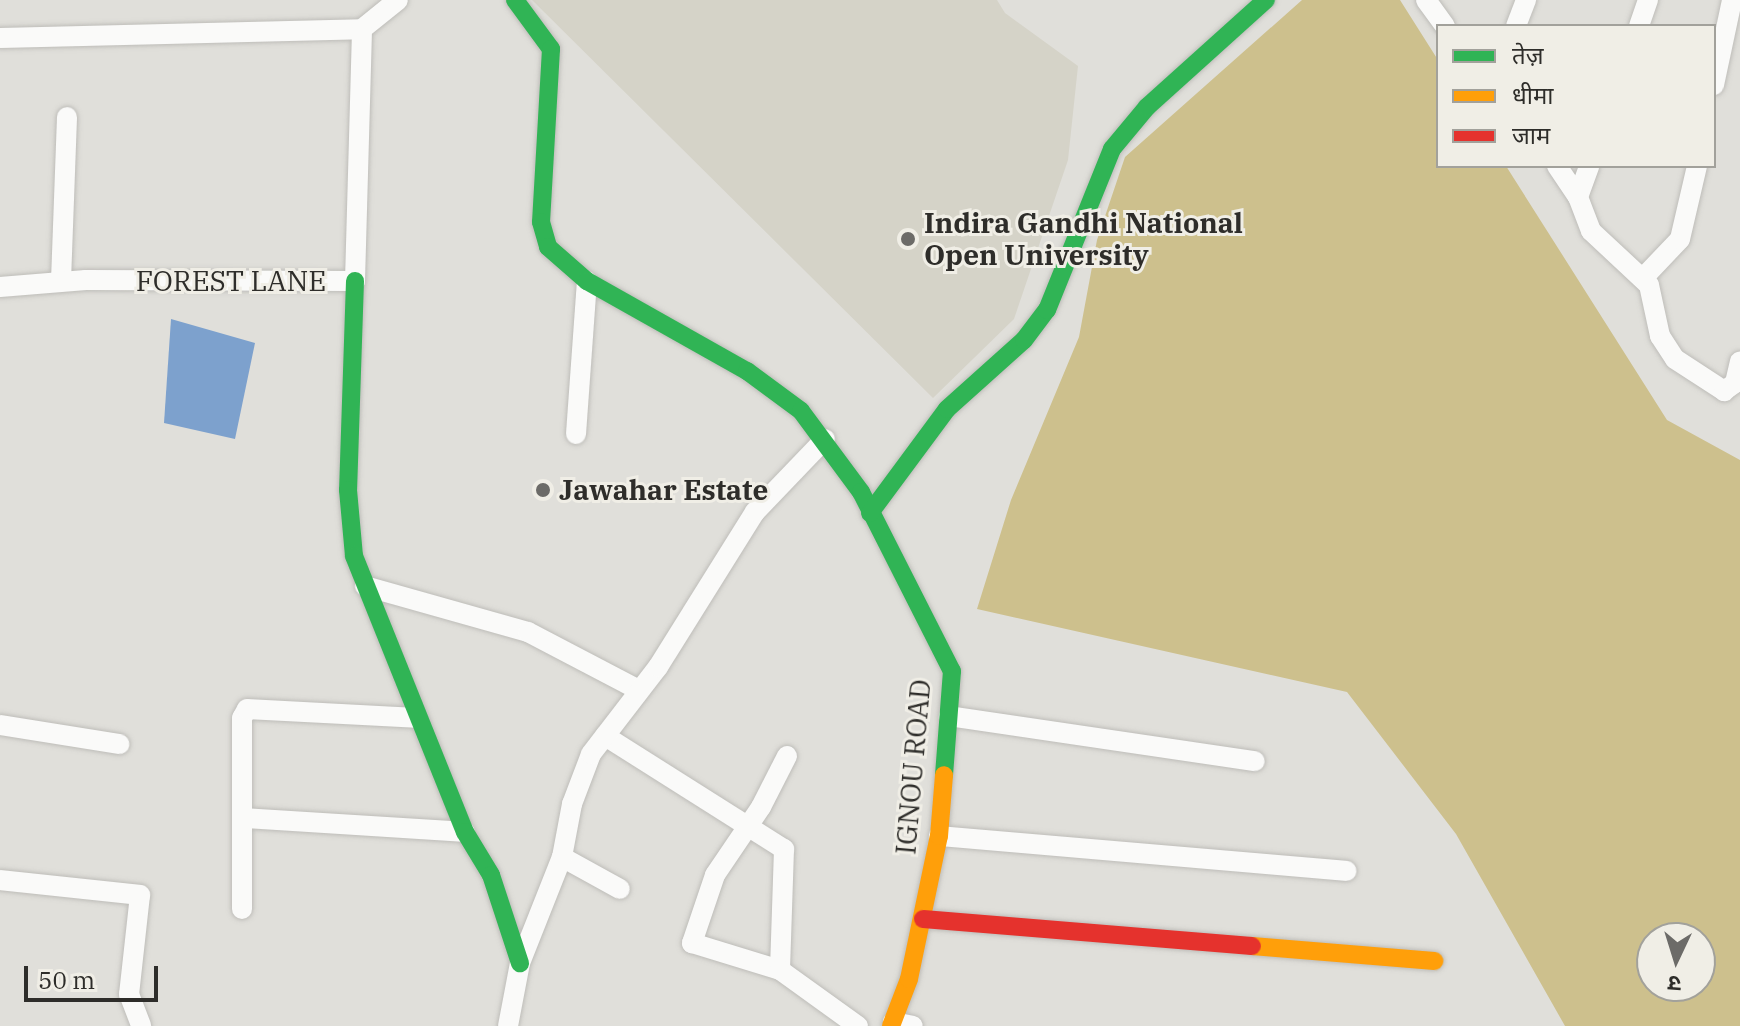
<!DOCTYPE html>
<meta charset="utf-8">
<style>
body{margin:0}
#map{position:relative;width:1740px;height:1026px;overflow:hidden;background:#e0dfda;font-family:"IBM Plex Serif","Noto Sans Devanagari",serif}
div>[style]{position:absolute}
.built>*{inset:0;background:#d5d3c8}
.forest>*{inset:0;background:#cdc08d}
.water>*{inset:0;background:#7da1cd}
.roads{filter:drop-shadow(0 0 2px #bebdb9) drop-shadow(0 0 2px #bebdb9)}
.street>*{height:20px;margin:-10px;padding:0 10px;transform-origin:10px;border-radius:10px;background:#fafaf9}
.fast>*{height:18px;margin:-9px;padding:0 9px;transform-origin:9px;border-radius:9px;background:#30b455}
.slow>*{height:18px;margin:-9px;padding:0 9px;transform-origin:9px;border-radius:9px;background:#ff9f0a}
.jam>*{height:18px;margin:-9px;padding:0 9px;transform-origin:9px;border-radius:9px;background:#e5322d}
.dots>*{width:22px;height:22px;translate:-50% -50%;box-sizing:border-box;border:4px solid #f0eee6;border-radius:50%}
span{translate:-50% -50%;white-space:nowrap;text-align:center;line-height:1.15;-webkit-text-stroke:6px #f0eee6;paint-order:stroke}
.poi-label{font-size:28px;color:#2e2d2a;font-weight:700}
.left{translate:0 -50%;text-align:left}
.street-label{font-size:28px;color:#2e2d2a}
.legend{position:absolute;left:1436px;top:24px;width:280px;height:144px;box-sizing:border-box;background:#f0eee6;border:2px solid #a2a19b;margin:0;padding:10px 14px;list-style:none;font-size:24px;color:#2e2d2a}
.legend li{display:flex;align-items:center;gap:16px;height:40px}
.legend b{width:40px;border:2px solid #a2a19b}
.north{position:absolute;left:1636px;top:922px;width:80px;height:80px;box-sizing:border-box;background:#f0eee6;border:2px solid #a2a19b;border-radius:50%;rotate:184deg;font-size:22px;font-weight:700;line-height:32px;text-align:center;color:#2e2d2a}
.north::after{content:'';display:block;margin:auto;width:28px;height:36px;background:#6c6b68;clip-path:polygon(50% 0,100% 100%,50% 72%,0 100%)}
.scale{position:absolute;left:24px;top:966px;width:134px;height:36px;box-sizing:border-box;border:4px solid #2e2d2a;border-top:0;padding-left:10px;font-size:24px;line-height:28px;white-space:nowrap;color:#2e2d2a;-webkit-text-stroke:6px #f0eee6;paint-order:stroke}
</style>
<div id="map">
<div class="built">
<div style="clip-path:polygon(532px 0,997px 0,1005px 13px,1078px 66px,1068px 160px,1014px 319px,933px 398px)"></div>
</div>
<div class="forest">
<div style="clip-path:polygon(evenodd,1302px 0,1400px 0,1438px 60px,1438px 166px,1506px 166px,1667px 420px,1740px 460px,1740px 1026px,1565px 1026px,1456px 834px,1347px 692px,977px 609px,1011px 500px,1079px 337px,1097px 240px,1125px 157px,1302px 0,1652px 938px,1700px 938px,1700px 986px,1652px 986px,1652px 938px)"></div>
</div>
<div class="water">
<div style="clip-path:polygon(171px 319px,255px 343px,235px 439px,164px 423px)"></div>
</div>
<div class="roads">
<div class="street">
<div style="left:1426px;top:0;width:32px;rotate:54deg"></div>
<div style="left:1516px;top:26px;width:28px;rotate:-69deg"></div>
<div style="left:1639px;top:26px;width:28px;rotate:-71deg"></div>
<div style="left:0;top:38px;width:362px;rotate:-1.4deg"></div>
<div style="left:362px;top:29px;width:46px;rotate:-38.9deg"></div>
<div style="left:1714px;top:85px;width:87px;rotate:-78deg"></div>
<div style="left:1557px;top:166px;width:37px;rotate:56deg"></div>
<div style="left:1578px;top:197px;width:36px;rotate:69deg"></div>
<div style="left:1591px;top:231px;width:79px;rotate:43deg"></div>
<div style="left:1649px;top:285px;width:52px;rotate:77.8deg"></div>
<div style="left:1660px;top:336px;width:27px;rotate:57deg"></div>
<div style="left:1675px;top:359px;width:59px;rotate:33.1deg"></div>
<div style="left:1724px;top:391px;width:14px;rotate:-36deg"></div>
<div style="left:1735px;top:383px;width:22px;rotate:-77deg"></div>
<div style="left:1578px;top:197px;width:33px;rotate:-70deg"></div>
<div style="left:1644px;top:277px;width:52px;rotate:-46.5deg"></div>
<div style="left:1680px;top:239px;width:75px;rotate:-76.9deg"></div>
<div style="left:61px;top:281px;width:164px;rotate:-87.9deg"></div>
<div style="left:0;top:287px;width:86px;rotate:-4.7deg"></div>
<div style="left:86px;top:280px;width:269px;rotate:0.2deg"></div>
<div style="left:355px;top:281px;width:252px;rotate:-88.4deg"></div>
<div style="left:576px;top:434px;width:153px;rotate:-85.9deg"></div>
<div style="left:365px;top:586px;width:169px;rotate:15.8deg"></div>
<div style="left:528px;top:632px;width:125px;rotate:27.6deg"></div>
<div style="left:949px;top:716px;width:309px;rotate:8.4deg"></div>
<div style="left:0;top:725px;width:121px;rotate:9.1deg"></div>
<div style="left:605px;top:736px;width:212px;rotate:32.3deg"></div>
<div style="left:784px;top:849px;width:121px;rotate:91.9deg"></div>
<div style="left:787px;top:756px;width:57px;rotate:117deg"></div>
<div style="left:761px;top:807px;width:82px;rotate:124.1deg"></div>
<div style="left:715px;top:875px;width:72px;rotate:108.7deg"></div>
<div style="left:692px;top:943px;width:92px;rotate:17.1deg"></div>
<div style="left:780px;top:970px;width:96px;rotate:35.7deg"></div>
<div style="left:244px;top:818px;width:221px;rotate:3.6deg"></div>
<div style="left:939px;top:836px;width:409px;rotate:4.9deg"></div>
<div style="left:562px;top:857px;width:66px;rotate:28.9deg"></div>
<div style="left:0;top:880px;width:141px;rotate:6.1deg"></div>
<div style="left:140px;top:895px;width:100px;rotate:96.3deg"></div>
<div style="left:129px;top:994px;width:34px;rotate:69deg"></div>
<div style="left:242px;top:909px;width:191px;rotate:-90deg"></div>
<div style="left:242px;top:718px;width:10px;rotate:-61deg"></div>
<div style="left:247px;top:709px;width:169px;rotate:3deg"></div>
<div style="left:893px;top:1022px;width:20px;rotate:11deg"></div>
<div style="left:508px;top:1026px;width:64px;rotate:-79.2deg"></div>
<div style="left:520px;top:963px;width:114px;rotate:-68.4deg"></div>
<div style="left:562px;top:857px;width:54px;rotate:-79.3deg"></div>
<div style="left:572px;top:804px;width:53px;rotate:-69.2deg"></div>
<div style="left:591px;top:754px;width:110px;rotate:-52.4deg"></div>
<div style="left:658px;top:667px;width:183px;rotate:-58deg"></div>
<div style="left:755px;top:512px;width:101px;rotate:-46.2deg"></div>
</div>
<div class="fast">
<div style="left:515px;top:0;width:61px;rotate:53.7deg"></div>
<div style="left:551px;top:49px;width:173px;rotate:93.3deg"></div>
<div style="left:541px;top:222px;width:26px;rotate:74deg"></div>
<div style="left:548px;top:247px;width:52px;rotate:41.1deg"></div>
<div style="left:587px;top:281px;width:184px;rotate:29.4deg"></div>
<div style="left:747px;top:371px;width:67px;rotate:36.5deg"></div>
<div style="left:801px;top:411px;width:101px;rotate:53.5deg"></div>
<div style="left:861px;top:492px;width:201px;rotate:63.1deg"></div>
<div style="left:952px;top:671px;width:104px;rotate:94.4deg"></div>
<div style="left:355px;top:281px;width:209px;rotate:91.9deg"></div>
<div style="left:348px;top:490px;width:66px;rotate:84.8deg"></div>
<div style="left:354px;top:556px;width:297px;rotate:68.1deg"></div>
<div style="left:465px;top:832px;width:50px;rotate:58.8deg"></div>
<div style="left:491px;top:875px;width:93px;rotate:71.8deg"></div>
<div style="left:870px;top:513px;width:129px;rotate:-53.5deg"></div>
<div style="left:947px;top:409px;width:103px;rotate:-41.9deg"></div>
<div style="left:1024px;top:340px;width:38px;rotate:-53deg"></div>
<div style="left:1047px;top:310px;width:174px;rotate:-68deg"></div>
<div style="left:1112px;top:149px;width:55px;rotate:-50.2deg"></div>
<div style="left:1147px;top:107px;width:160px;rotate:-42deg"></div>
</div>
<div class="slow">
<div style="left:1252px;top:946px;width:183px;rotate:4.7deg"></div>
<div style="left:891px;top:1026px;width:50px;rotate:-69deg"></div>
<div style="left:909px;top:979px;width:146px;rotate:-78.2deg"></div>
<div style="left:939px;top:836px;width:61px;rotate:-85.3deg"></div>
</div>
<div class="jam">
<div style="left:923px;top:919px;width:330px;rotate:4.7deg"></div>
</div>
</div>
<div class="dots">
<div style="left:908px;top:239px;background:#6c6b68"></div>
<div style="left:543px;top:490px;background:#6c6b68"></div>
</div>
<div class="poi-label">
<span class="left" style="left:924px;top:239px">Indira Gandhi National<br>Open University</span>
<span class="left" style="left:559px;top:490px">Jawahar Estate</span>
</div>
<div class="street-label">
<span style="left:231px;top:281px">FOREST LANE</span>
<span style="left:913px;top:767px;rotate:-85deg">IGNOU ROAD</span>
</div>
<ul class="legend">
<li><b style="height:10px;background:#30b455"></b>तेज़</li>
<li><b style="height:10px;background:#ff9f0a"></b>धीमा</li>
<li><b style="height:10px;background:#e5322d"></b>जाम</li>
</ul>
<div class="north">उ</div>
<div class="scale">50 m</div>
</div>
